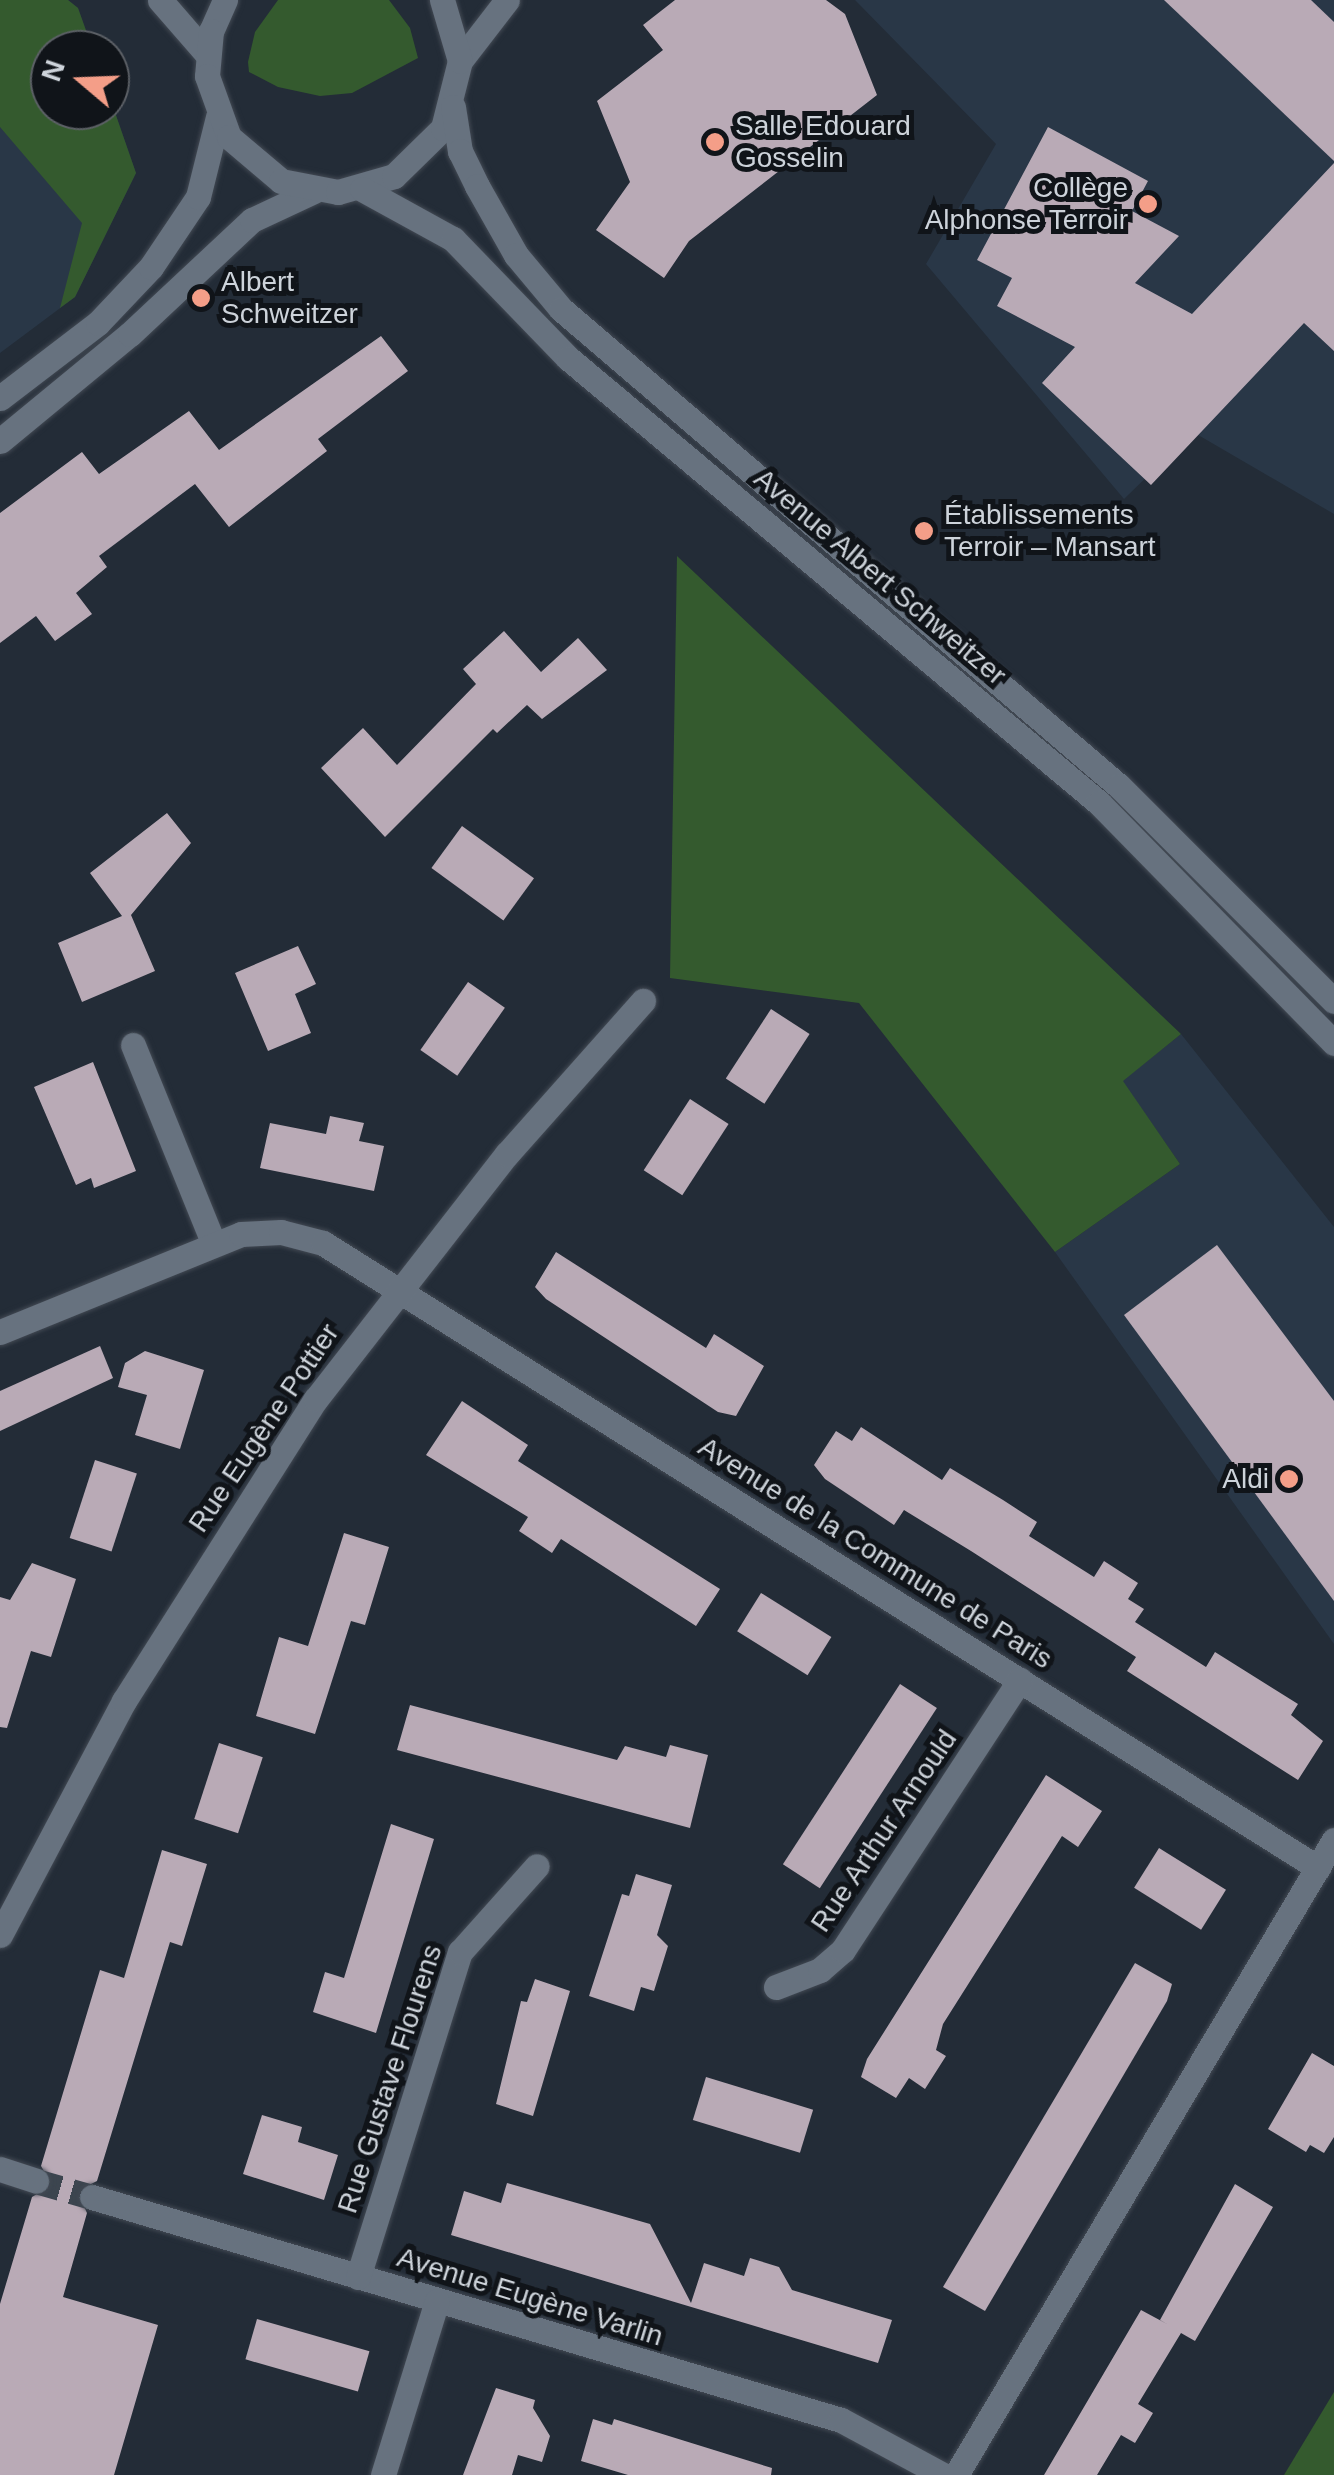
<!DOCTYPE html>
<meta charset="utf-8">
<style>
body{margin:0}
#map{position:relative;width:1334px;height:2475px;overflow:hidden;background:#232c37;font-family:Helvetica,sans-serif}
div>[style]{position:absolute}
.built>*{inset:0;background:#293747}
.green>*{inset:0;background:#345a2e}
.building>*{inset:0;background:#b9aab6;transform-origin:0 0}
.minor-tunnel>*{height:25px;margin-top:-12.5px;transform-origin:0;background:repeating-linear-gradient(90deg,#3c454f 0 25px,transparent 0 37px)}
.roads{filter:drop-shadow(0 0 2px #424953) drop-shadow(0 0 2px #424953)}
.minor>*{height:25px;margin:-12.5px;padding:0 12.5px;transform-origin:12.5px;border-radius:12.5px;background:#67727f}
.tertiary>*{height:25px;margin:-12.5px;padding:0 12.5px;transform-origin:12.5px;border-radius:12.5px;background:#67727f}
.secondary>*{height:25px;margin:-12.5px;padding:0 12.5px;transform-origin:12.5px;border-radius:12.5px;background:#67727f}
.dots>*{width:28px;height:28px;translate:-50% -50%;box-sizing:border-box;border:5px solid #101419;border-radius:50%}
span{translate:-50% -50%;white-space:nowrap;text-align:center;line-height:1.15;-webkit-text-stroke:10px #101419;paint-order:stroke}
.poi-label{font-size:28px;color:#cdd3da}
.left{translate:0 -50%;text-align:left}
.right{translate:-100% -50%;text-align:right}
.street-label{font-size:28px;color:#cdd3da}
.north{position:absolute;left:30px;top:30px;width:100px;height:100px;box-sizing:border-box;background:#101419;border:2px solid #5c6066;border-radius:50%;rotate:289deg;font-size:28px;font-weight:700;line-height:40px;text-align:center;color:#cdd3da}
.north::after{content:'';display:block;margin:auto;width:35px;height:45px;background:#f49e88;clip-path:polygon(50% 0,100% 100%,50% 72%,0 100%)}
</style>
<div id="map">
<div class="built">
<div style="clip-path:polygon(0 0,68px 0,78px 8px,93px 50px,50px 50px,50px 110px,110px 110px,110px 98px,136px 173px,75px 297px,0 353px)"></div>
<div style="clip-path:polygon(855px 0,1334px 0,1334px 514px,1193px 432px,1124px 499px,926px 264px,996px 144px)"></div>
<div style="clip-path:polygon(1181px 1034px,1334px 1227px,1334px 1644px,1055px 1252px,1180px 1164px,1122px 1081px)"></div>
</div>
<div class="green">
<div style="clip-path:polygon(0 0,68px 0,78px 8px,93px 50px,50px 50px,50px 110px,110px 110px,110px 98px,136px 173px,75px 297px,60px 308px,82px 223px,0 127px)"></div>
<div style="clip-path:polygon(278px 0,389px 0,410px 28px,418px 58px,352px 93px,320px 96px,278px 87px,249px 72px,248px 62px,255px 32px)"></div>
<div style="clip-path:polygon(677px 556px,1181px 1034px,1123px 1081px,1180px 1164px,1055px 1252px,859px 1003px,670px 978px)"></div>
<div style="clip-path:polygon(1334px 2392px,1334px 2475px,1284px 2475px)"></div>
</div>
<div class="building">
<div style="clip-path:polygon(675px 0,826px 0,845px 14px,877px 95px,689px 241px,664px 278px,596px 230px,630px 182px,597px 101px,663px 50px,643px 25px)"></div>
<div style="clip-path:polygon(1164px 0,1311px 0,1334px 22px,1334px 161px)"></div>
<div style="clip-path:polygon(1048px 127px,1148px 181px,1132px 211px,1179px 236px,1135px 283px,1192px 314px,1334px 163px,1334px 351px,1304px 323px,1151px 485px,1042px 383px,1075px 347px,997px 306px,1012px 278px,977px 260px)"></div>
<div style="clip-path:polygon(381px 336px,408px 371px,318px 439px,327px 451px,229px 527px,195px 484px,99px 556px,107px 567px,76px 593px,92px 614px,55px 641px,36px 616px,0 643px,0 513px,82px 452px,99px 474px,189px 411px,219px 450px)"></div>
<div style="clip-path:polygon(504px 631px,541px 672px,578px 638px,607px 670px,542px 719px,527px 705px,497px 733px,493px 729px,385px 837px,321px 768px,363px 728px,397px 765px,476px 684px,463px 669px)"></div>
<div style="clip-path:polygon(167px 813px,191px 843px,131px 915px,155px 971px,82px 1002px,58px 943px,122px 916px,90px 873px)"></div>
<div style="left:462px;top:826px;width:89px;height:52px;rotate:36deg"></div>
<div style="clip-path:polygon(298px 946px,316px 984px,295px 994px,311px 1033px,268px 1051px,235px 973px)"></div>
<div style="left:468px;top:982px;width:45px;height:83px;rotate:35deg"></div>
<div style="left:771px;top:1009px;width:46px;height:83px;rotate:33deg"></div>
<div style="clip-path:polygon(93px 1062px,136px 1171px,94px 1188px,91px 1178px,76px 1185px,34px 1087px)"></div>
<div style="left:690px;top:1099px;width:46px;height:85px;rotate:33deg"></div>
<div style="clip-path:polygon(330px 1116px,364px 1123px,359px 1141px,384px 1146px,374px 1191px,260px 1168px,270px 1123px,326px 1134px)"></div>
<div style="clip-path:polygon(1217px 1245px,1334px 1401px,1334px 1601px,1124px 1315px)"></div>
<div style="clip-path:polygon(556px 1252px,706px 1348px,714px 1334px,764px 1366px,736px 1416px,718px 1412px,546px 1299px,535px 1287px)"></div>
<div style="clip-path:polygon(100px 1346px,113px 1378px,0 1431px,0 1391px)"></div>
<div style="clip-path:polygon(145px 1351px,204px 1370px,180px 1449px,135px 1435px,147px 1395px,118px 1387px,125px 1363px)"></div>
<div style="clip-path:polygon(462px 1401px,528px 1445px,518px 1461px,720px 1589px,696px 1626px,561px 1539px,552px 1553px,519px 1531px,528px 1517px,426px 1455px)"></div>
<div style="clip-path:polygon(861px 1427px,942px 1480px,950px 1468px,1003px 1500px,1037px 1522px,1029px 1536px,1094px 1577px,1104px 1561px,1138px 1583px,1128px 1599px,1144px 1609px,1135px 1622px,1206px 1667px,1215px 1652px,1298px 1704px,1291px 1715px,1323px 1741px,1298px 1780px,1127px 1671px,1136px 1657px,971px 1551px,904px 1510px,894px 1525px,825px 1479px,814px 1465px,836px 1431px,852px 1441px)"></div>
<div style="left:95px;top:1460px;width:44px;height:82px;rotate:18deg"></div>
<div style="clip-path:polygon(344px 1533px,389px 1547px,365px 1625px,351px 1621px,315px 1734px,256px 1716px,279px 1637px,308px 1646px)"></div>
<div style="clip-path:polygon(32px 1563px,76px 1579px,51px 1657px,31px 1651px,7px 1728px,0 1727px,0 1597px,10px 1600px)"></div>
<div style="left:761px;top:1593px;width:83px;height:45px;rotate:32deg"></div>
<div style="left:900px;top:1684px;width:44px;height:215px;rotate:33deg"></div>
<div style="clip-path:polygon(410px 1705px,617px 1760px,625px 1746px,666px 1757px,670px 1745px,708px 1755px,690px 1828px,397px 1750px)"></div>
<div style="left:219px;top:1743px;width:46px;height:80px;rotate:18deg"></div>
<div style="clip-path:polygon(1046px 1775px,1102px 1811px,1078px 1847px,1062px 1836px,943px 2024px,936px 2050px,946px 2056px,925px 2089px,909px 2078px,896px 2098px,861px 2077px,867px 2059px)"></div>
<div style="clip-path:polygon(391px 1824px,434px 1839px,376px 2033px,313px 2012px,325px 1972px,344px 1978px)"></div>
<div style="left:1159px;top:1848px;width:79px;height:47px;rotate:32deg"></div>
<div style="clip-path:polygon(162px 1850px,207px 1864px,182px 1946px,170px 1942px,97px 2181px,77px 2191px,87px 2213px,63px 2297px,158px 2325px,114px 2475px,0 2475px,0 2304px,32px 2197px,52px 2185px,41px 2166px,100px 1970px,124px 1978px)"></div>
<div style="clip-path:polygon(636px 1874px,672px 1885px,657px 1935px,668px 1946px,654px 1991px,641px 1987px,634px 2011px,589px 1996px,622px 1894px,629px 1896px)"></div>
<div style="clip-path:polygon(1135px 1963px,1172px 1984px,1167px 2001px,985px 2311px,943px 2287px)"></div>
<div style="clip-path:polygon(535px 1979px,570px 1991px,533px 2116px,496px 2104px,521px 2001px,527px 2002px)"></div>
<div style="clip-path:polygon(1312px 2053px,1334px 2066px,1334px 2137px,1324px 2153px,1310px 2145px,1306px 2152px,1268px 2129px)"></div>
<div style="left:706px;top:2077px;width:112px;height:45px;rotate:17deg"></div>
<div style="clip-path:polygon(262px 2115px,302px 2127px,298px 2142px,338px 2155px,324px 2200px,243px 2174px)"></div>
<div style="clip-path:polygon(507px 2183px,650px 2224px,691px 2303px,704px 2263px,744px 2276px,750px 2258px,779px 2267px,792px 2290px,892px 2320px,878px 2363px,451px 2235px,464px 2191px,501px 2203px)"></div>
<div style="clip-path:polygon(1235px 2184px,1273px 2207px,1195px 2341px,1181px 2333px,1138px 2404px,1153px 2413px,1135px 2443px,1121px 2435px,1097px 2475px,1044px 2475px,1141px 2310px,1167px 2324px,1160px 2320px)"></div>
<div style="left:257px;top:2319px;width:117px;height:42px;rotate:16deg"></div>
<div style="clip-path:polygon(496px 2388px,535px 2400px,533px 2408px,550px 2436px,542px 2462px,518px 2455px,512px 2475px,463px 2475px)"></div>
<div style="clip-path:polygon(593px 2419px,612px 2425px,614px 2419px,772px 2468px,771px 2475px,628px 2475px,581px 2461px)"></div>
</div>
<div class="minor-tunnel">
<div style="left:36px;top:2181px;width:58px;rotate:15.9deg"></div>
</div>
<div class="roads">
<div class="minor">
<div style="left:133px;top:1045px;width:213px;rotate:67.9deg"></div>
<div style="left:0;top:1332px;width:260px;rotate:-22.1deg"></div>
<div style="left:241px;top:1234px;width:40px;rotate:-2.9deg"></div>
<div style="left:281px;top:1232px;width:43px;rotate:14.7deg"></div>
<div style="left:323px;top:1243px;width:1175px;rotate:32.13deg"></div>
<div style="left:0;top:1935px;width:265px;rotate:-62.1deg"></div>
<div style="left:124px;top:1701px;width:358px;rotate:-57.6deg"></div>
<div style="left:316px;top:1399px;width:311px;rotate:-52.1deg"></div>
<div style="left:507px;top:1154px;width:205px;rotate:-48.4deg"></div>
<div style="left:776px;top:1987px;width:47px;rotate:-21.1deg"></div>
<div style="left:820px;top:1970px;width:30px;rotate:-41deg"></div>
<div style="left:843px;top:1950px;width:323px;rotate:-56.8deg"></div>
<div style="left:0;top:2169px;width:38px;rotate:18deg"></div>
<div style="left:92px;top:2197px;width:781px;rotate:16.58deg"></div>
<div style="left:841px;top:2420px;width:116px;rotate:28.3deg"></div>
<div style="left:358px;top:2277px;width:341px;rotate:-72.6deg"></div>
<div style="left:460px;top:1952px;width:115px;rotate:-48.2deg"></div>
<div style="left:383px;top:2475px;width:182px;rotate:-72.8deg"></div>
<div style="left:956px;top:2475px;width:739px;rotate:-59.24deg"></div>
</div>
<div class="tertiary">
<div style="left:460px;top:61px;width:77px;rotate:-52.4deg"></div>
<div style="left:0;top:398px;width:123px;rotate:-37.4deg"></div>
<div style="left:98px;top:323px;width:77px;rotate:-46.6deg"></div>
<div style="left:151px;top:267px;width:84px;rotate:-56.1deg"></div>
<div style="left:198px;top:197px;width:82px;rotate:-76deg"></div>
<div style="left:0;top:441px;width:168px;rotate:-39.5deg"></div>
<div style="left:130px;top:334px;width:167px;rotate:-43.1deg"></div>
<div style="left:252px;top:220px;width:68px;rotate:-25.1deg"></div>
</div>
<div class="secondary">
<div style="left:160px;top:0;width:72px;rotate:49deg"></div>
<div style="left:225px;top:0;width:34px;rotate:114deg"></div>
<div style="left:211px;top:31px;width:45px;rotate:95.1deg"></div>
<div style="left:207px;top:76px;width:65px;rotate:70.2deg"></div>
<div style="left:229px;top:137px;width:68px;rotate:40.2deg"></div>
<div style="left:281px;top:181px;width:58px;rotate:10.9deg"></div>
<div style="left:338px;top:192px;width:58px;rotate:-15.9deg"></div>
<div style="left:394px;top:176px;width:69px;rotate:-44.4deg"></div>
<div style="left:443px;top:128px;width:69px;rotate:-75.8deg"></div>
<div style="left:460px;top:61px;width:64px;rotate:-106.4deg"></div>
<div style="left:453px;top:107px;width:45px;rotate:81deg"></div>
<div style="left:460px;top:151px;width:39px;rotate:64deg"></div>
<div style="left:477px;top:186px;width:79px;rotate:60.5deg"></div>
<div style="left:516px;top:255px;width:70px;rotate:50.2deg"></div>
<div style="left:561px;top:309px;width:734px;rotate:40.53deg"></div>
<div style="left:1119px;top:786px;width:304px;rotate:45deg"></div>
<div style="left:362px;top:189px;width:104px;rotate:28.8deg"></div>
<div style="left:453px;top:239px;width:165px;rotate:46deg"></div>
<div style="left:568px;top:358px;width:693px;rotate:39.96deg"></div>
<div style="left:1099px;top:803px;width:336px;rotate:45.6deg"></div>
</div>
</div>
<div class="dots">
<div style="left:715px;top:142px;background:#f49e88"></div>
<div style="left:1148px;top:204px;background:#f49e88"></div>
<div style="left:201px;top:298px;background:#f49e88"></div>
<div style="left:924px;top:531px;background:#f49e88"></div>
<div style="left:1289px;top:1479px;background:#f49e88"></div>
</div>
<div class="poi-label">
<span class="left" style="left:735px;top:142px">Salle Edouard<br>Gosselin</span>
<span class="right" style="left:1128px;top:204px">Collège<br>Alphonse Terroir</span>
<span class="left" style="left:221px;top:298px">Albert<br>Schweitzer</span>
<span class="left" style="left:944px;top:531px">Établissements<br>Terroir – Mansart</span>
<span class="right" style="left:1269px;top:1479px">Aldi</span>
</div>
<div class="street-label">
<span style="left:880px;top:577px;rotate:40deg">Avenue Albert Schweitzer</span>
<span style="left:264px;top:1428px;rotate:-56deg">Rue Eugène Pottier</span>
<span style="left:875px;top:1553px;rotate:32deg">Avenue de la Commune de Paris</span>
<span style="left:884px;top:1831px;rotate:-56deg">Rue Arthur Arnould</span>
<span style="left:390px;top:2079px;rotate:-72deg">Rue Gustave Flourens</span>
<span style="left:530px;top:2297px;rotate:17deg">Avenue Eugène Varlin</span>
</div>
<div class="north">N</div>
</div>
